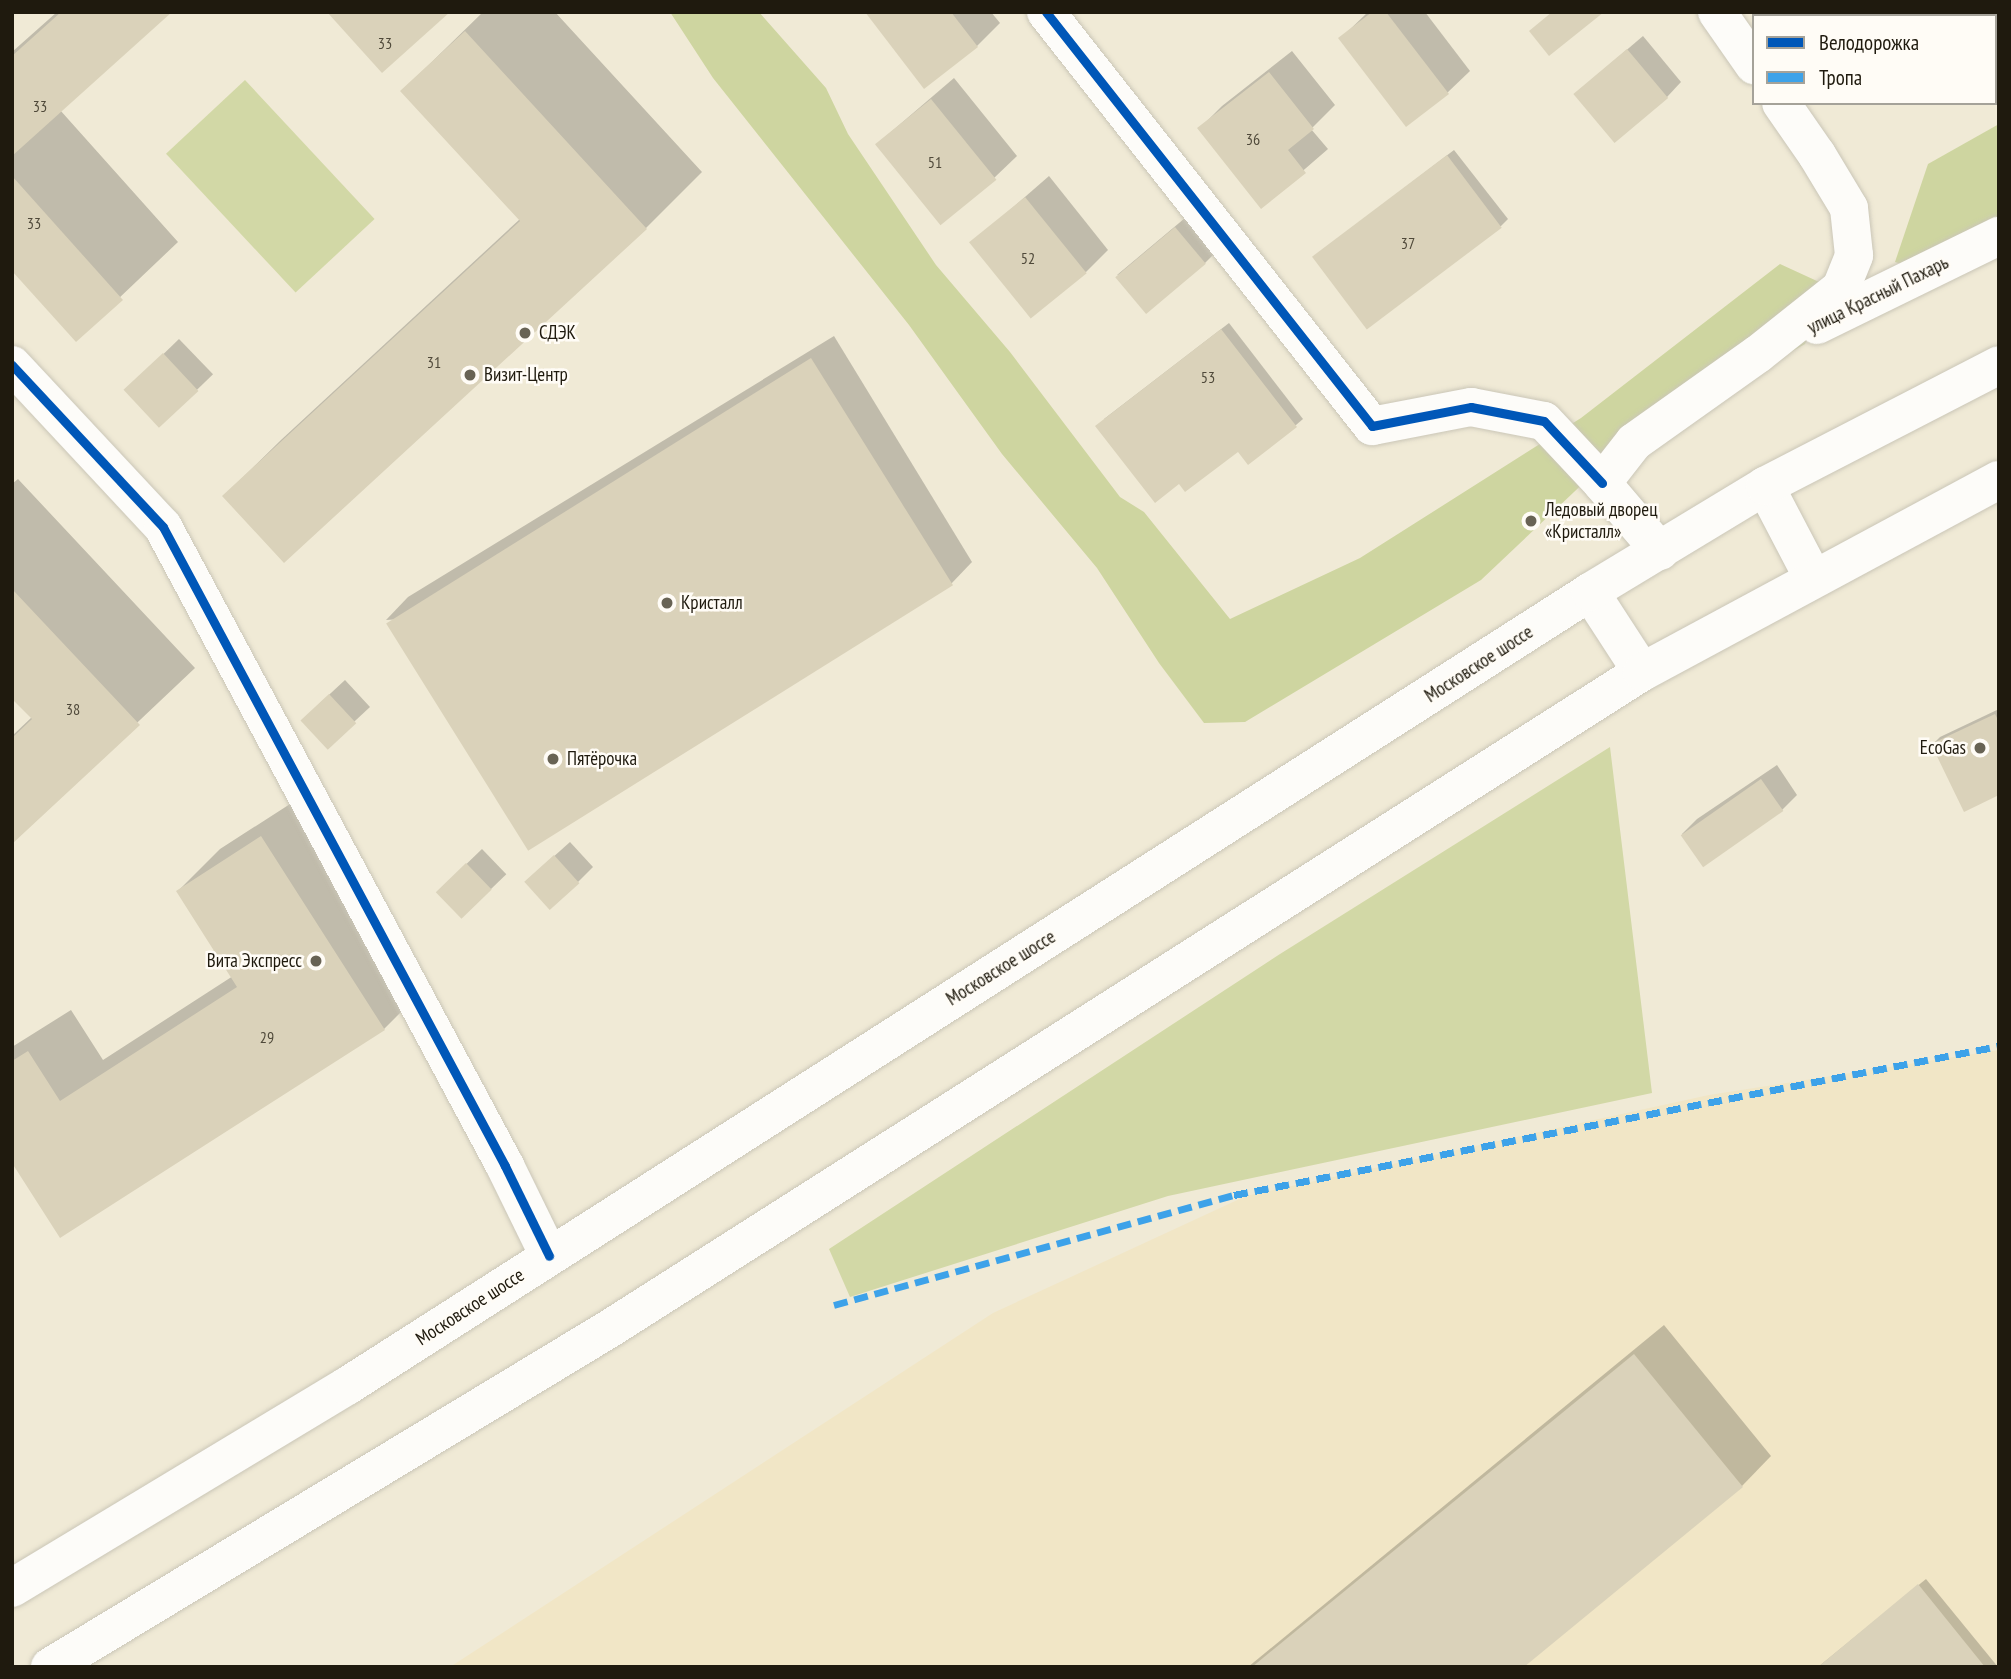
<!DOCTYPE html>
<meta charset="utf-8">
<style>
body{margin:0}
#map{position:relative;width:2011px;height:1679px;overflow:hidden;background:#f0ead6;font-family:"PT Sans Narrow",sans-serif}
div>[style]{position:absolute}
.built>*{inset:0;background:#f1e6c6}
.green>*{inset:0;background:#d2d8a6;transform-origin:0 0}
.forest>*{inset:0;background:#ced5a0}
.shadow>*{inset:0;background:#0003;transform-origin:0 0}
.building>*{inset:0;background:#dad2ba;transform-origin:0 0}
.roads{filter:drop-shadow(0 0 2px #cac6b7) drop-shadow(0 0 2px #cac6b7)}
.minor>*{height:38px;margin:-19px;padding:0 19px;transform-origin:19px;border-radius:19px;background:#fdfcf9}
.major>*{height:38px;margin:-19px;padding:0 19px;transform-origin:19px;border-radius:19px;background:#fdfcf9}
.quiet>*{height:7px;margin-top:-3.5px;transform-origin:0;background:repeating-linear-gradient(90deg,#3da2e9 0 14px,transparent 0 21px)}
.cycleway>*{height:9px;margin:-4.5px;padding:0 4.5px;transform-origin:4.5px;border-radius:4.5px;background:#0057b8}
.dots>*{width:19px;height:19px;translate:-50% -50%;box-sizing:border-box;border:4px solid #fffcf6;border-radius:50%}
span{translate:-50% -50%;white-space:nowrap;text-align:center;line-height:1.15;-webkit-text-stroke:5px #fffcf6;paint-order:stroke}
.number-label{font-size:16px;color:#4f493a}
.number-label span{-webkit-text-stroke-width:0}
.street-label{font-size:19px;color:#1f1a0e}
.poi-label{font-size:19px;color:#1f1a0e}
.left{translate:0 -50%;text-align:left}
.right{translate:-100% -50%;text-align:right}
.frame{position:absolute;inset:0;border:14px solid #1f1a0e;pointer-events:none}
.legend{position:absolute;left:1752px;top:14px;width:245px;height:91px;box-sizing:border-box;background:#fffcf6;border:2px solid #a5a299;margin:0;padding:9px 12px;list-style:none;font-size:21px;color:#1f1a0e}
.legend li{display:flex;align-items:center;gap:14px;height:35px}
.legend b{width:35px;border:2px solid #a5a299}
</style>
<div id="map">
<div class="built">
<div style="clip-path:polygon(1999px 1050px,1999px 1667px,450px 1667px,993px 1313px,1246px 1196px,1709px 1095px)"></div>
</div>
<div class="green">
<div style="left:245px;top:80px;width:190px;height:108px;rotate:47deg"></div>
<div style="clip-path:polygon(1610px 747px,1652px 1093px,1168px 1196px,850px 1297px,829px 1249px,1280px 954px)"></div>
</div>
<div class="forest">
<div style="clip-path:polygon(670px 12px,759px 12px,826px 88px,848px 134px,936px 265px,1010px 352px,1120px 497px,1144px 512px,1230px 619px,1360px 558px,1581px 418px,1780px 264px,1830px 287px,1805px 344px,1673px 418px,1611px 457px,1481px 580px,1245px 722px,1204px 723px,1159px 663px,1097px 568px,1002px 454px,909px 325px,713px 78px)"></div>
<div style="clip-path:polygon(1999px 124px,1999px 218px,1931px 273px,1895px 262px,1928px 164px)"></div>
</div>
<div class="shadow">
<div style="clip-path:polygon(57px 12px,169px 12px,60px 110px,178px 242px,76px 339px,12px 268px,12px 52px)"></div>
<div style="clip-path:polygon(483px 12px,555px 12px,702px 172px,646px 228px,224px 496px,281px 440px,520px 219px,402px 91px)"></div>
<div style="clip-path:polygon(867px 12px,991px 12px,1000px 23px,977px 46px,924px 86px)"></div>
<div style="clip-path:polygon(1368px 12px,1425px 12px,1470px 71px,1447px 93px,1341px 38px)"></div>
<div style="clip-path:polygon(1818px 12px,1836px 12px,1831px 16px,1820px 16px)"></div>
<div style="clip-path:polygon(1643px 36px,1681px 82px,1667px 97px,1575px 94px)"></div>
<div style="clip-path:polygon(1292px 51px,1335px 105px,1311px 129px,1328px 149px,1261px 207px,1199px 129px,1222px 106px)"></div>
<div style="clip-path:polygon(954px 78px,1017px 156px,994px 178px,877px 144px)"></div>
<div style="clip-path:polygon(1454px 150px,1508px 219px,1501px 226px,1322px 251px)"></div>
<div style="clip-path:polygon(1049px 176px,1108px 250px,1086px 272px,972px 243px)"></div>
<div style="clip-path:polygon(1191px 213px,1220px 248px,1205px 263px,1117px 275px)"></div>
<div style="clip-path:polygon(1229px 323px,1303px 419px,1296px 425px,1238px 449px,1104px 419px)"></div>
<div style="clip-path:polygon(834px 336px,972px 562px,950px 585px,386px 620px,408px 597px)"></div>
<div style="left:179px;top:339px;width:49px;height:73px;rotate:46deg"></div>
<div style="clip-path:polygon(18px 479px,195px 668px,12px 841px,12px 736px,32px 717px,12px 696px,12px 484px)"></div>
<div style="clip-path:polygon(345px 680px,370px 707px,327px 747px,318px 705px)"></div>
<div style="clip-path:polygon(1999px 709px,1999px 793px,1933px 744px,1940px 737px)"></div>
<div style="clip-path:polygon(1777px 765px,1797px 795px,1782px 810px,1702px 864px,1682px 834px,1697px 819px)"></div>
<div style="clip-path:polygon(304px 795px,426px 987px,384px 1029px,12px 1160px,12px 1047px,71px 1010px,103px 1060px,233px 976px,178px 891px,220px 849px)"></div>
<div style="clip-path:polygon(570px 842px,593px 867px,578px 882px,542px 867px)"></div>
<div style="left:482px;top:849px;width:35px;height:62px;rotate:46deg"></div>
<div style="clip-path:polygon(1664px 1325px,1771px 1456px,1742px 1486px,1521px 1667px,1248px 1667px)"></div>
<div style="clip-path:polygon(1926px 1579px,1998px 1667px,1818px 1667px)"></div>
</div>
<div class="building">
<div style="clip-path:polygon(61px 12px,172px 12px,12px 156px,12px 56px)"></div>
<div style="clip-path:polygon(327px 12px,450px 12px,382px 73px)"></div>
<div style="clip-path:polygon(865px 12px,951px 12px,978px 47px,924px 89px)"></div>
<div style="clip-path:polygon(1372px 12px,1386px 12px,1449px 94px,1406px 127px,1338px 38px)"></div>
<div style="clip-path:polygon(1552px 12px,1604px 12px,1549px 56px,1529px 31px)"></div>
<div style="clip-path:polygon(465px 31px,647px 229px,284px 563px,222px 496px,520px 221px,400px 91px)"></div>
<div style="left:1627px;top:49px;width:64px;height:70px;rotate:50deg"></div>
<div style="clip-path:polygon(1269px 72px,1314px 129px,1288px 150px,1306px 173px,1261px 209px,1197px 128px)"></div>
<div style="left:931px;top:99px;width:104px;height:72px;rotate:51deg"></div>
<div style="left:1447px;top:155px;width:91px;height:169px;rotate:53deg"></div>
<div style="clip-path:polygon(12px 176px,123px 300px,76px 342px,12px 271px)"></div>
<div style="left:1025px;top:197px;width:98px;height:72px;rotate:51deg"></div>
<div style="left:1175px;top:227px;width:48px;height:78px;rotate:50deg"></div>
<div style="clip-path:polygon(1221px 329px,1297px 427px,1248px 465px,1238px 452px,1185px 492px,1179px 484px,1155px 503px,1095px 426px)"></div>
<div style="left:163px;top:353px;width:52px;height:54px;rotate:47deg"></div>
<div style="left:811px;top:358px;width:268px;height:501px;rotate:58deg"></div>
<div style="clip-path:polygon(12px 589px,140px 725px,12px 844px,12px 738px,32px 719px,12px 699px)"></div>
<div style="left:329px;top:694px;width:40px;height:39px;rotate:47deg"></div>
<div style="clip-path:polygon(1995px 714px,1999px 722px,1999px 795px,1964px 812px,1931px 744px)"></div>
<div style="left:1761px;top:779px;width:39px;height:98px;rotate:55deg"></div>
<div style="clip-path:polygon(261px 836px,385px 1030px,60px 1238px,12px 1163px,12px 1061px,28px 1051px,60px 1101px,237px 987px,176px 891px)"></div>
<div style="left:554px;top:855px;width:38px;height:40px;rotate:48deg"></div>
<div style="left:466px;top:863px;width:37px;height:42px;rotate:46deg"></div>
<div style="clip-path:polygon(1634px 1354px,1743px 1487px,1524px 1667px,1252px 1667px)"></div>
<div style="clip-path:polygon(1918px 1584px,1985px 1667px,1818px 1667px)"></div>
</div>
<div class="roads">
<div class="minor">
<div style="left:1046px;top:12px;width:527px;rotate:51.78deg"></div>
<div style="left:1372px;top:426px;width:101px;rotate:-10.9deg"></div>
<div style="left:1471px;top:407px;width:74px;rotate:10.9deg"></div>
<div style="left:1544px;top:421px;width:85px;rotate:46.9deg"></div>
<div style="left:1717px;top:12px;width:65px;rotate:55.1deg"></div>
<div style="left:1817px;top:325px;width:203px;rotate:-26.1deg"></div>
<div style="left:12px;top:365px;width:221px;rotate:47deg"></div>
<div style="left:163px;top:527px;width:725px;rotate:61.84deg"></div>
<div style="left:505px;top:1166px;width:100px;rotate:63.9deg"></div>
<div style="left:1660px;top:551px;width:89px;rotate:-130.5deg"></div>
<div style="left:1602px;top:483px;width:52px;rotate:-52deg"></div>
<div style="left:1634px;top:442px;width:152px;rotate:-35.4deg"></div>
<div style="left:1758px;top:354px;width:106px;rotate:-38.5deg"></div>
<div style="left:1841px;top:288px;width:35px;rotate:-68deg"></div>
<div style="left:1854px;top:255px;width:47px;rotate:-96.1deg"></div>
<div style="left:1849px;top:208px;width:62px;rotate:-121.1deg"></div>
<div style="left:1817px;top:155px;width:63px;rotate:-124.7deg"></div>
</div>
<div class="major">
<div style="left:1765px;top:486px;width:104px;rotate:62.4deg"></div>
<div style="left:1590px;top:592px;width:95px;rotate:57deg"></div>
<div style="left:12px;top:1588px;width:391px;rotate:-31.1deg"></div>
<div style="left:347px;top:1386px;width:1475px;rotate:-32.57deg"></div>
<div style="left:1590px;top:592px;width:205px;rotate:-31.2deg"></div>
<div style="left:1765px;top:486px;width:263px;rotate:-27.3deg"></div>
<div style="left:50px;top:1667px;width:653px;rotate:-31.16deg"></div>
<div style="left:609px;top:1329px;width:1224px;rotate:-32.46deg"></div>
<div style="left:1642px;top:672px;width:405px;rotate:-28.3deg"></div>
</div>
</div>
<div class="quiet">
<div style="left:834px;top:1305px;width:415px;rotate:-15.4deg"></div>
<div style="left:1234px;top:1195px;width:779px;rotate:-11.02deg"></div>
</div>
<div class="cycleway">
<div style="left:1046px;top:12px;width:527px;rotate:51.78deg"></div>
<div style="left:1372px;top:426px;width:101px;rotate:-10.9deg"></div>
<div style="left:1471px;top:407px;width:74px;rotate:10.9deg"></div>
<div style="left:1544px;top:421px;width:85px;rotate:46.9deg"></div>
<div style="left:12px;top:365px;width:221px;rotate:47deg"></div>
<div style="left:163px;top:527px;width:725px;rotate:61.84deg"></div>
<div style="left:505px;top:1166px;width:100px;rotate:63.9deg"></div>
</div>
<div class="dots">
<div style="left:525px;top:333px;background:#686354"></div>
<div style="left:470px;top:375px;background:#686354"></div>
<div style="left:1531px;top:521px;background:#686354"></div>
<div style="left:667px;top:603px;background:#686354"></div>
<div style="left:1980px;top:748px;background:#686354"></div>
<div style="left:553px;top:759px;background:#686354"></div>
<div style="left:316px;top:961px;background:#686354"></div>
</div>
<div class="number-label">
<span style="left:385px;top:43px">33</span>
<span style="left:40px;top:106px">33</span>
<span style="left:1253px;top:139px">36</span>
<span style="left:935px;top:162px">51</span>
<span style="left:34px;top:223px">33</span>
<span style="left:1408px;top:243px">37</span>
<span style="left:1028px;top:258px">52</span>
<span style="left:434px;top:362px">31</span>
<span style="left:1208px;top:377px">53</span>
<span style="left:73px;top:709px">38</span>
<span style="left:267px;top:1037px">29</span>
</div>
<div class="street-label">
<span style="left:1878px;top:295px;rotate:-26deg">улица Красный Пахарь</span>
<span style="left:1479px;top:664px;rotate:-33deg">Московское шоссе</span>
<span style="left:1001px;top:968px;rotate:-32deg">Московское шоссе</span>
<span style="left:470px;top:1307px;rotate:-33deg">Московское шоссе</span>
</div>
<div class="poi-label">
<span class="left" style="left:539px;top:333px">СДЭК</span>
<span class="left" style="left:484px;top:375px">Визит-Центр</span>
<span class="left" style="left:1545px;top:521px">Ледовый дворец<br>«Кристалл»</span>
<span class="left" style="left:681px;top:603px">Кристалл</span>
<span class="right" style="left:1966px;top:748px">EcoGas</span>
<span class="left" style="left:567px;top:759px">Пятёрочка</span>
<span class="right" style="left:302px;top:961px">Вита Экспресс</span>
</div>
<div class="frame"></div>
<ul class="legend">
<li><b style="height:9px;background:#0057b8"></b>Велодорожка</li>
<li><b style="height:9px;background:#3da2e9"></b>Тропа</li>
</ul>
</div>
